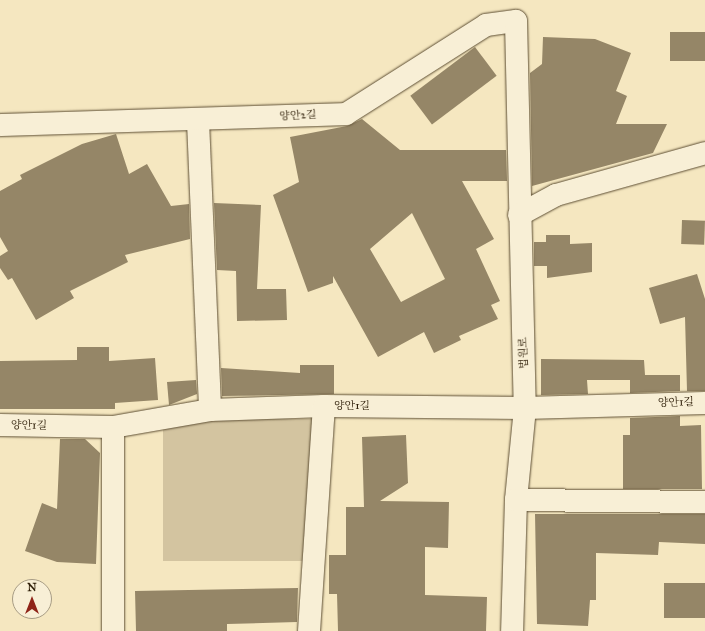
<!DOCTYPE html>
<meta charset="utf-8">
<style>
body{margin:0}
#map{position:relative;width:705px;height:631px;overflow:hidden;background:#f5e7c0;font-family:"IM FELL Great Primer","Noto Serif KR",serif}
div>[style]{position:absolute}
.green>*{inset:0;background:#d3c4a0;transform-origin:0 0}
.building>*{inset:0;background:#958667;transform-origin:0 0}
.roads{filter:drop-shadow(0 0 1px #5e4f34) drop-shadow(0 0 1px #5e4f34)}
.street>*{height:22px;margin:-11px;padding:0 11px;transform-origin:11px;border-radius:11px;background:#f8efd6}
span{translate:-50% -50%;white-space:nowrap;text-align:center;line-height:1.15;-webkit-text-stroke:4px #f8efd6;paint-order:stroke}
.street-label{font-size:11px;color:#2c1c06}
.north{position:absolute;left:12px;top:579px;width:40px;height:40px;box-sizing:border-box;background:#f8efd6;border:1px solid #a69b83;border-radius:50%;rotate:0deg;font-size:11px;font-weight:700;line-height:16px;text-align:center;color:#2c1c06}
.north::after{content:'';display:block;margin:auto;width:14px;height:18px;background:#8f2418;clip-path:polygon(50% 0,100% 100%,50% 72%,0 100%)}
</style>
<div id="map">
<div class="green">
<div style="left:163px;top:419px;width:149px;height:142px"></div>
</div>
<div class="building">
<div style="left:705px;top:32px;width:29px;height:35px;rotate:90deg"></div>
<div style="clip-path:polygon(543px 37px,595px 39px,631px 53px,616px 91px,627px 96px,616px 124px,667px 124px,653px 153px,532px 186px,530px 73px,542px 64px)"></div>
<div style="left:475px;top:47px;width:36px;height:81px;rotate:53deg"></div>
<div style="clip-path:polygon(evenodd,362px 119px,400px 150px,506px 150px,507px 181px,462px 181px,494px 239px,476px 249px,500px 301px,491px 305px,498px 319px,459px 336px,461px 340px,434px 353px,424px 332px,378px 357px,333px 276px,333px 283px,308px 292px,273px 195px,299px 182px,290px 137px,347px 126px,362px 119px,412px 213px,445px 279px,401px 302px,370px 249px,412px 213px)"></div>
<div style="clip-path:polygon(116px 134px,129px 174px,147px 164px,171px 206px,189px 204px,190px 239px,125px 255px,128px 262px,70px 291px,74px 298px,36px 320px,12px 278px,8px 280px,0 268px,0 256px,8px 251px,0 237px,0 191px,22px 179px,20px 175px,82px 144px)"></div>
<div style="clip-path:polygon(214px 203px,261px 205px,257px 289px,286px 289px,287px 320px,237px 321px,236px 271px,217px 270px)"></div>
<div style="left:682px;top:220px;width:23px;height:24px;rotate:2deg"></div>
<div style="clip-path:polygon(546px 235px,570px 235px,570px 244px,592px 243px,592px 272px,547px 278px,547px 266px,534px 266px,534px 242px,546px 242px)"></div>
<div style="clip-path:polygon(697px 274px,705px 299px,705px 391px,687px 391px,685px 317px,660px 324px,649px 288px)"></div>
<div style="clip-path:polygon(77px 347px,109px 347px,109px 361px,155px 358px,158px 400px,115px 403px,115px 409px,0 409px,0 361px,77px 360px)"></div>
<div style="clip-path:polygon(541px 359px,644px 360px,645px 375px,680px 375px,680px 391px,630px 393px,630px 380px,587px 380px,588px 394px,541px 395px)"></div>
<div style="clip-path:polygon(300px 365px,334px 365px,334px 394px,222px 396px,221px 368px,300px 373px)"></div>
<div style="clip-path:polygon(196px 380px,197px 394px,169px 405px,167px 382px)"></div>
<div style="clip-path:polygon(680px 416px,680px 426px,701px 425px,702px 489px,623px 489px,623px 435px,630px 435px,630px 418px)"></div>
<div style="clip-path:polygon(406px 435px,408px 483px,380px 501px,449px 502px,448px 548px,425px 547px,425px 595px,487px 597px,486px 631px,338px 631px,337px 594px,329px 594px,329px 555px,346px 555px,346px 507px,364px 507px,362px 437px)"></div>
<div style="clip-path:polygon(60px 439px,85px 439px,100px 453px,96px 564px,57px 562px,25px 551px,42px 503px,57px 509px)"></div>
<div style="clip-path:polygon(535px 514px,705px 514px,705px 544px,659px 542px,658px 555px,596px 553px,596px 600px,590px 600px,588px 626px,537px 624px)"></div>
<div style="left:705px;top:583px;width:35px;height:41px;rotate:90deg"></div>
<div style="clip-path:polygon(298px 588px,297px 622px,227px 624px,227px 631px,136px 631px,135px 591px)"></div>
</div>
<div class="roads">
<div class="street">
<div style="left:198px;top:121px;width:289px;rotate:87.6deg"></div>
<div style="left:0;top:125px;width:346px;rotate:-1.8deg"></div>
<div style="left:346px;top:114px;width:166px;rotate:-32.4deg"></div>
<div style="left:486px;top:25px;width:30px;rotate:-8deg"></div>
<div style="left:516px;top:21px;width:387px;rotate:88.7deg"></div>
<div style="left:525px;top:408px;width:92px;rotate:95.6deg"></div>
<div style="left:516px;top:500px;width:131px;rotate:91.7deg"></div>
<div style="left:519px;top:215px;width:42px;rotate:-28.4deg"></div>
<div style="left:556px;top:195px;width:155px;rotate:-15.7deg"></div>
<div style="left:0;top:425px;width:113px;rotate:1deg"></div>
<div style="left:113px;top:427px;width:98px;rotate:-9.9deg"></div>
<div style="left:210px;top:410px;width:114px;rotate:-2deg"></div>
<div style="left:324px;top:406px;width:201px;rotate:0.6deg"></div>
<div style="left:525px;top:408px;width:180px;rotate:-1.6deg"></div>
<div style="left:113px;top:427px;width:204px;rotate:90deg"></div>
<div style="left:516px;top:500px;width:189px;rotate:0.6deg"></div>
<div style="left:309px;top:631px;width:225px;rotate:-86.2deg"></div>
</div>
</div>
<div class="street-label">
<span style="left:298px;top:116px;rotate:-3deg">양안2길</span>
<span style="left:524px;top:353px;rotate:-92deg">법원로</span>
<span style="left:676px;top:403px;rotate:-2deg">양안1길</span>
<span style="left:352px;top:406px">양안1길</span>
<span style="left:29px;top:426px;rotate:1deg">양안1길</span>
</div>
<div class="north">N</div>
</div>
